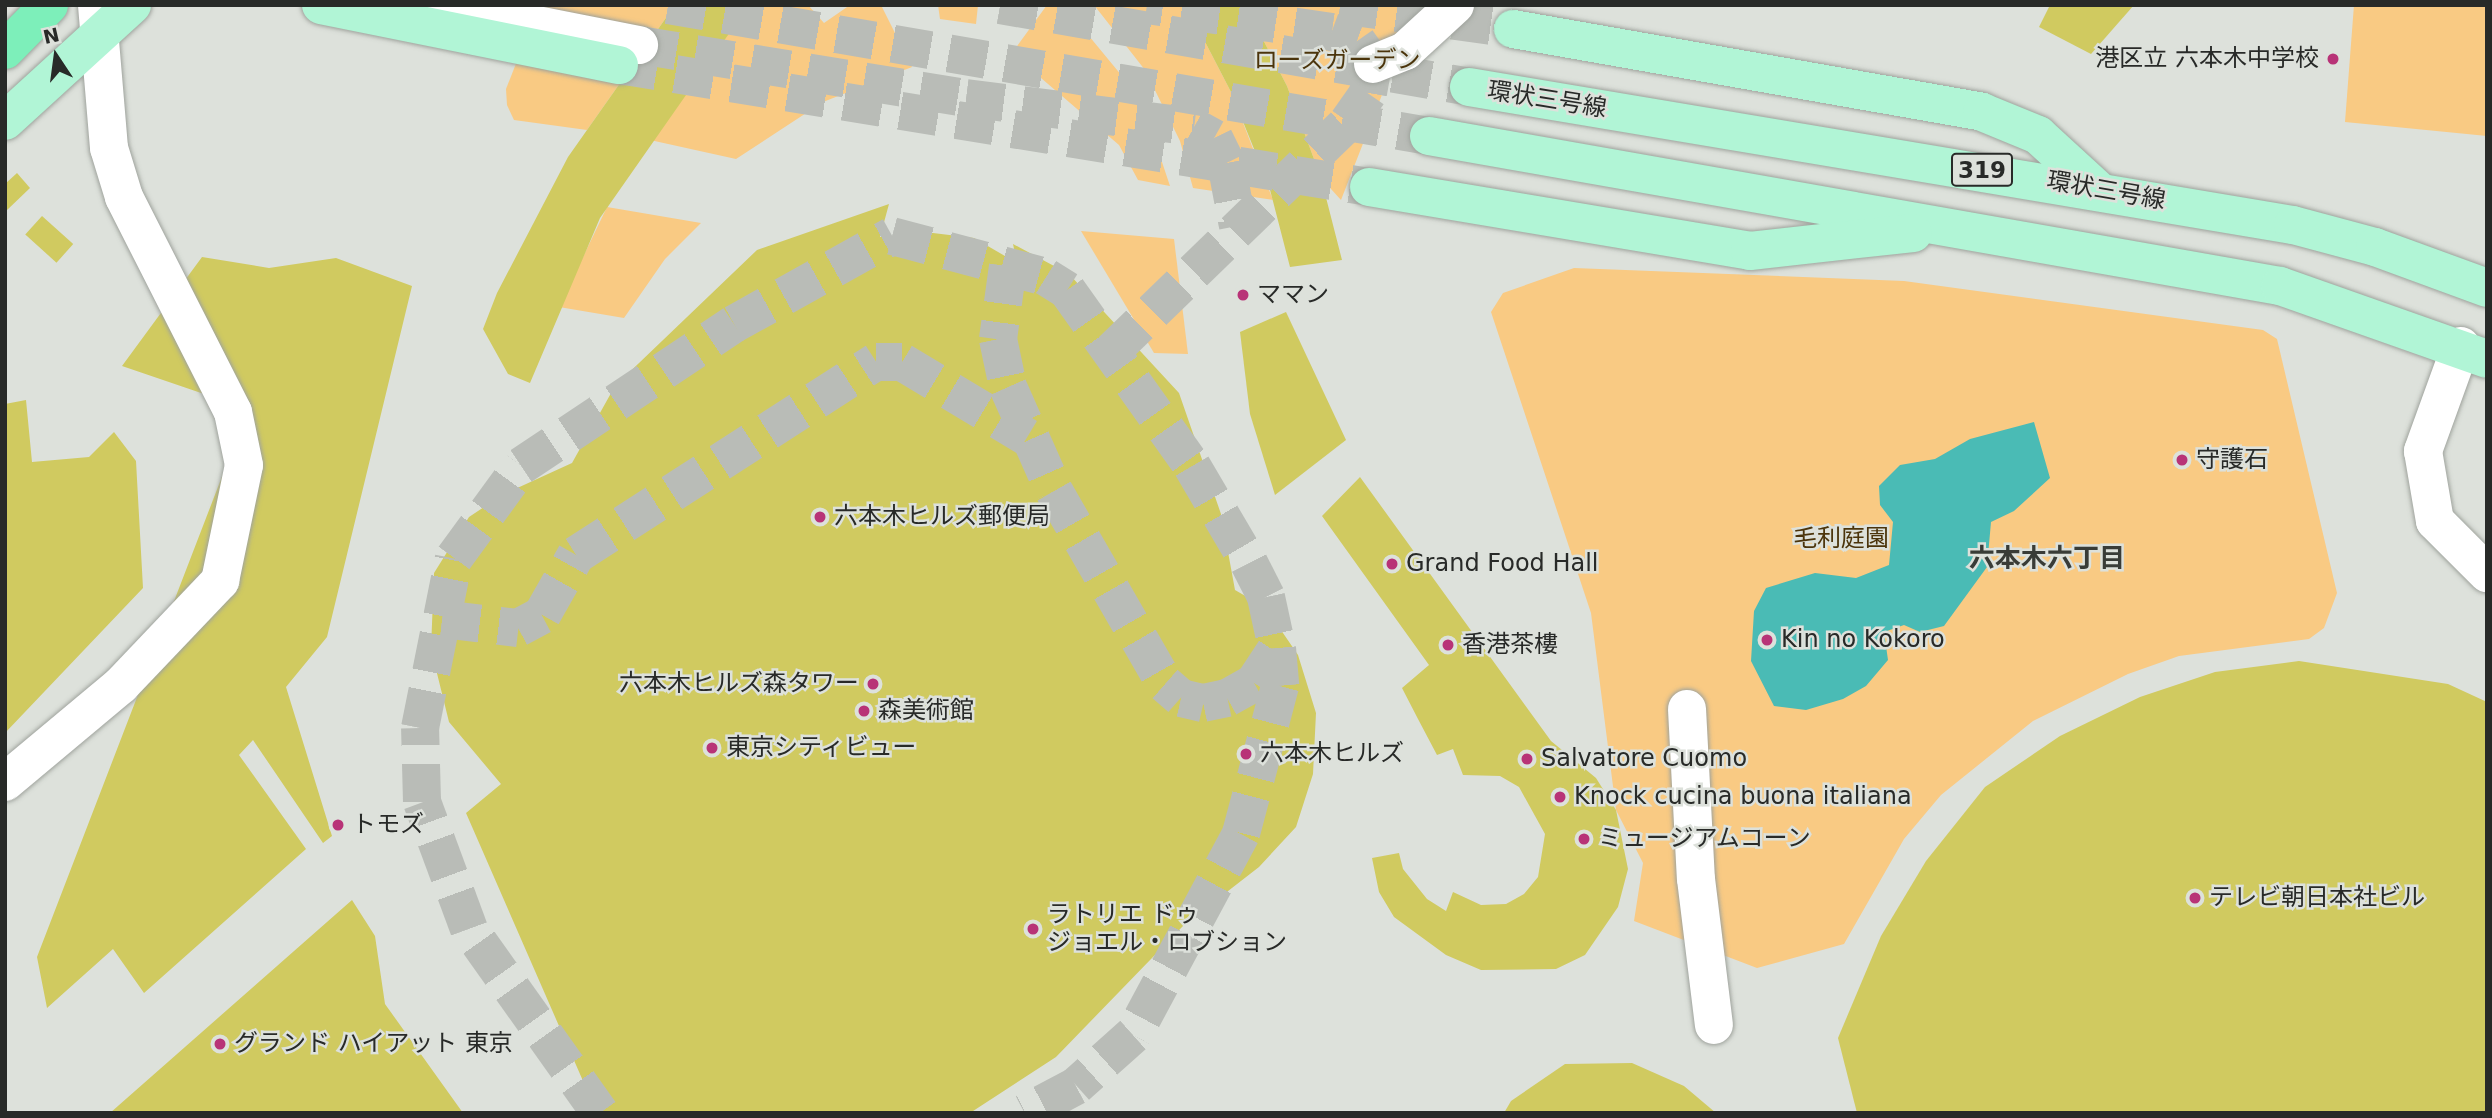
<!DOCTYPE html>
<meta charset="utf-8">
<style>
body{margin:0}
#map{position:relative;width:2492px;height:1118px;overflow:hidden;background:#dde1db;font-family:"DejaVu Sans","Noto Sans JP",sans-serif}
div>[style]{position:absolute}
.green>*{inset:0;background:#f9ca83}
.water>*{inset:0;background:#4abbb5}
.building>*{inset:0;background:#d0ca60;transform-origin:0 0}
.minor-tunnel>*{height:38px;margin-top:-19px;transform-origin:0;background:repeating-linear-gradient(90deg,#b9bcb7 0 38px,transparent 0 57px)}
.major-tunnel>*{height:38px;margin-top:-19px;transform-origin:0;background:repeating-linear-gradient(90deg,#b9bcb7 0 38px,transparent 0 57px)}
.roads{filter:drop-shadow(0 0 2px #9fa39d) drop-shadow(0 0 2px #9fa39d)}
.minor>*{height:38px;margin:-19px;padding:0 19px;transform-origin:19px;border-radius:19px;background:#fff}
.major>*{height:38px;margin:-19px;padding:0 19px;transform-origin:19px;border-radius:19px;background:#b1f5d6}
.highway>*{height:38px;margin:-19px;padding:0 19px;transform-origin:19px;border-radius:19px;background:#7defba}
.dots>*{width:19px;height:19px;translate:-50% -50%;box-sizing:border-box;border:4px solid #dde1db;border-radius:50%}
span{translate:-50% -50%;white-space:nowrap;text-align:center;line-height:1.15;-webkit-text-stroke:5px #dde1db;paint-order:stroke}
.shield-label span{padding:2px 5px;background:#dde1db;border:2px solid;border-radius:5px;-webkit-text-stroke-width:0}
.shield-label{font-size:23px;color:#282a28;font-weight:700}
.poi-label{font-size:24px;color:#282a28}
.right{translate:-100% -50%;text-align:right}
.left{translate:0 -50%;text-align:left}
.park-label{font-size:24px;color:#4b340b}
.street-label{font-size:24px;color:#282a28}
.neighbourhood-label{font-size:26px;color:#393c37;font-weight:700}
.frame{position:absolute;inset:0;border:7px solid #282a28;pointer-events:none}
.north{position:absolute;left:21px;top:21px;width:70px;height:70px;-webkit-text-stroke:5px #dde1db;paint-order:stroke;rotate:347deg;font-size:19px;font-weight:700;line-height:28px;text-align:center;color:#282a28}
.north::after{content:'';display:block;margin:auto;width:24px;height:32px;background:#282a28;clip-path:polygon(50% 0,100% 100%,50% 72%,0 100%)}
</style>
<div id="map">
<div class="green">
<div style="clip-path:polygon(539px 5px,675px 5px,587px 130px,514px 120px,507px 105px,506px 89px)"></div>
<div style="clip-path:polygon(749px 5px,808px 5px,824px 23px,850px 5px,881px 5px,912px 67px,823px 102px,736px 159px,650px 140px)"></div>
<div style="clip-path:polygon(938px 5px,978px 5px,976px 24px,940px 19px)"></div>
<div style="clip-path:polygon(1047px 5px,1060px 5px,1070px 13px,1141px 99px,1170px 186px,1138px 180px,1119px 145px,1012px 53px)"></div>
<div style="clip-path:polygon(1094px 5px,1186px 5px,1231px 92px,1273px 200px,1193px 188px,1180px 141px,1145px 70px)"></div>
<div style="clip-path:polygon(1245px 5px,1417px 5px,1341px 200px,1321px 178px,1287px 86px)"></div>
<div style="clip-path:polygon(2354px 5px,2487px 5px,2487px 136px,2345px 122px)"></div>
<div style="clip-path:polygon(607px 207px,701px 223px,665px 259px,624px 318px,559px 307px)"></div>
<div style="clip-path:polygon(1081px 231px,1174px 239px,1188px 354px,1154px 353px)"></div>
<div style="clip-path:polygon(1574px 268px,1904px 281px,2263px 330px,2277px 339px,2337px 593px,2324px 628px,2309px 639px,2179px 656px,2128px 674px,2033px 721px,1941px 795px,1904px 839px,1844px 944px,1757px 968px,1634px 921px,1643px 863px,1616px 810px,1591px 613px,1491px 312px,1503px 293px)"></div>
</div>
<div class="water">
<div style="clip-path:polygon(2034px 422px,2050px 478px,2014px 511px,1991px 522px,1987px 567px,1944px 626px,1920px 632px,1904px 625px,1884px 632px,1888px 660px,1866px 686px,1843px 699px,1806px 710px,1774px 706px,1751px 661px,1754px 611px,1766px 588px,1815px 573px,1856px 578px,1889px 565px,1893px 522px,1880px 505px,1879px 486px,1900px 465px,1935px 459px,1970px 439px)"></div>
</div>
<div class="building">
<div style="clip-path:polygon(675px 5px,749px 5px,600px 218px,530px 383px,508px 374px,483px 329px,497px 293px,568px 157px)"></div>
<div style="clip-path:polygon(1186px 5px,1246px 7px,1287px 86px,1321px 178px,1342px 260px,1290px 267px,1269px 186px,1231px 92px)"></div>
<div style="clip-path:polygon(2050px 5px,2134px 5px,2091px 54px,2039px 27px)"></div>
<div style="clip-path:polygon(17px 173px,30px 188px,5px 212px,5px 184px)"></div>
<div style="clip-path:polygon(889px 204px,880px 237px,933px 233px,974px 238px,1017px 263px,1013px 244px,1069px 274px,1179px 393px,1221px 514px,1235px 590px,1266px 608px,1298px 655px,1316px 713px,1313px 774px,1296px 827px,1259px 867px,1183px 926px,1056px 1057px,970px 1113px,597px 1113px,466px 813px,501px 784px,449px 722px,431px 649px,434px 573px,469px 517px,502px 495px,572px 463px,615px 386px,757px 250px)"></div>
<div style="left:42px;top:216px;width:42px;height:25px;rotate:42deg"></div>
<div style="clip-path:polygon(202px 257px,269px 268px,336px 258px,412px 286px,327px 637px,286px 687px,332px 836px,323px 843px,253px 740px,239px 755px,306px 849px,144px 993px,113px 949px,47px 1008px,37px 957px,248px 409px,122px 366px)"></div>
<div style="clip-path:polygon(1286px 312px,1346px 440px,1275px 495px,1250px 414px,1240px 332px)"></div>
<div style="clip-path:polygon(26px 400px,32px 462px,89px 457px,114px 432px,136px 461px,143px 588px,5px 733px,5px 404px)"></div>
<div style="clip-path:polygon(1360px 477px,1551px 741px,1596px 778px,1616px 810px,1628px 869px,1618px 907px,1585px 955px,1556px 969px,1481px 970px,1446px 955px,1394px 917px,1379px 892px,1372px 858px,1399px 853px,1403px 869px,1427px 899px,1446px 911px,1453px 892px,1481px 905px,1506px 904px,1524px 894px,1538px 877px,1545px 834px,1519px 787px,1500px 776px,1463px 775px,1453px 749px,1437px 755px,1418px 719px,1402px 688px,1429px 665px,1322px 516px)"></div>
<div style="clip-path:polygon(2299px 661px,2448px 684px,2487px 702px,2487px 1113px,1857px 1113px,1838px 1038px,1881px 936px,1926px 861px,1985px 787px,2060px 736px,2140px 697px,2215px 672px)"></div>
<div style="clip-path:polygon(352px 900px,375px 936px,385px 1004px,463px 1113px,110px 1113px)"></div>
<div style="clip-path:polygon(1632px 1063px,1684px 1086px,1716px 1113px,1504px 1113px,1511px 1101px,1565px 1064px)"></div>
</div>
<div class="minor-tunnel">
<div style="left:639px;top:45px;width:331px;rotate:9.2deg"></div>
<div style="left:966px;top:98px;width:230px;rotate:7.2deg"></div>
<div style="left:1194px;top:127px;width:23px;rotate:29deg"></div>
<div style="left:1214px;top:138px;width:28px;rotate:64deg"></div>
<div style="left:1226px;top:163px;width:64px;rotate:79.2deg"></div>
<div style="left:1008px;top:266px;width:74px;rotate:97.8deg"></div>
<div style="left:998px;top:339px;width:49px;rotate:78.2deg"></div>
<div style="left:1008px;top:387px;width:114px;rotate:66.1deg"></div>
<div style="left:1054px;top:491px;width:223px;rotate:60.1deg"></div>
<div style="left:1165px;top:684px;width:21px;rotate:41deg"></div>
<div style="left:1181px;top:698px;width:23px;rotate:13deg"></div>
<div style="left:1203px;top:703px;width:25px;rotate:-12deg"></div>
<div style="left:1227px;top:698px;width:31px;rotate:-29deg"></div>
<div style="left:1254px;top:683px;width:42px;rotate:-56.7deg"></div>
<div style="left:1112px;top:351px;width:329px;rotate:-44.1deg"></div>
<div style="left:1348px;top:122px;width:35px;rotate:-55deg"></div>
<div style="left:1368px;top:93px;width:29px;rotate:-80deg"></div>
<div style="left:1373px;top:64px;width:28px;rotate:-125deg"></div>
<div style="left:1357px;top:41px;width:27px;rotate:-160deg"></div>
<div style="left:1332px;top:32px;width:187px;rotate:-171.7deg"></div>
<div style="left:442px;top:619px;width:77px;rotate:6.8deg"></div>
<div style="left:518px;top:628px;width:27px;rotate:-28deg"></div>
<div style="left:542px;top:615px;width:69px;rotate:-60.5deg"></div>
<div style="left:576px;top:555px;width:357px;rotate:-32.8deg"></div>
<div style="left:876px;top:362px;width:26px"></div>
<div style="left:902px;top:362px;width:146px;rotate:31deg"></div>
<div style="left:600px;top:1113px;width:226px;rotate:-125.4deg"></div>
<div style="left:469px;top:929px;width:135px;rotate:-110.3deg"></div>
<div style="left:422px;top:802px;width:74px;rotate:-91.5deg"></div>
<div style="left:420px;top:728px;width:173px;rotate:-78.7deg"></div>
<div style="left:454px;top:558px;width:114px;rotate:-53.9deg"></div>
<div style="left:521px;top:466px;width:256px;rotate:-33.7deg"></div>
<div style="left:734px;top:324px;width:181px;rotate:-29.1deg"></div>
<div style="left:892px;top:236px;width:159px;rotate:14.9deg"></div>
<div style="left:1046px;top:277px;width:25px;rotate:32deg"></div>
<div style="left:1067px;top:290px;width:216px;rotate:54.6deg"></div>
<div style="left:1192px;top:466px;width:113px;rotate:59.6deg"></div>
<div style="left:1249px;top:563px;width:38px;rotate:63deg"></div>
<div style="left:1266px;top:597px;width:52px;rotate:77.8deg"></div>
<div style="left:1277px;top:648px;width:38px;rotate:85deg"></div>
<div style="left:1280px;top:686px;width:153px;rotate:104.8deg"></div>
<div style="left:1241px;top:834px;width:228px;rotate:118.2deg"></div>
<div style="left:1133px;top:1035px;width:76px;rotate:138.2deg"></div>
<div style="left:1076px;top:1086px;width:58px;rotate:152.1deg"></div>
</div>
<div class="major-tunnel">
<div style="left:668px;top:5px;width:772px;rotate:9.77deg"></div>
<div style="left:1000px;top:5px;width:476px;rotate:9.9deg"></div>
<div style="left:1340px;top:5px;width:175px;rotate:7.9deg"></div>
<div style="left:619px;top:65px;width:760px;rotate:9.24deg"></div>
</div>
<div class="roads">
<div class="minor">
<div style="left:435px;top:5px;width:208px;rotate:11.1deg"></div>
<div style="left:1373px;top:64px;width:35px;rotate:-22deg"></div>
<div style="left:1405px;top:51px;width:68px;rotate:-42.6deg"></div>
<div style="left:2461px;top:346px;width:112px;rotate:109.9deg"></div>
<div style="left:2423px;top:451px;width:71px;rotate:80.3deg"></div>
<div style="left:2435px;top:521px;width:74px;rotate:45deg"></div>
<div style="left:1687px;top:709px;width:170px;rotate:87deg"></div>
<div style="left:1696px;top:879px;width:147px;rotate:83deg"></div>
<div style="left:5px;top:782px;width:151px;rotate:-39.9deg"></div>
<div style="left:121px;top:685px;width:144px;rotate:-46.4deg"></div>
<div style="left:220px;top:581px;width:118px;rotate:-78.3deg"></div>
<div style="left:244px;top:465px;width:54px;rotate:-101.7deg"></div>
<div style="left:233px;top:412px;width:241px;rotate:-116.9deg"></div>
<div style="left:124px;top:197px;width:51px;rotate:-107deg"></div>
<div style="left:109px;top:148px;width:144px;rotate:-94.8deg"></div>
</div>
<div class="major">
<div style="left:321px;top:5px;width:304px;rotate:11.4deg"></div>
<div style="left:1513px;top:29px;width:476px;rotate:10deg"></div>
<div style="left:1982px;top:112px;width:61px;rotate:22.3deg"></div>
<div style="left:2038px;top:135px;width:80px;rotate:42.5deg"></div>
<div style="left:1469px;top:87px;width:835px;rotate:9.51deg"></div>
<div style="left:2293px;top:225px;width:85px;rotate:15deg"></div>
<div style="left:2375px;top:247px;width:119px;rotate:20.1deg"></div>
<div style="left:5px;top:121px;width:172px;rotate:-42.4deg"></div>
<div style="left:1429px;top:136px;width:864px;rotate:10deg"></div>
<div style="left:2280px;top:286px;width:219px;rotate:19.4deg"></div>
<div style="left:1369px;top:187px;width:386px;rotate:9.5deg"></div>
<div style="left:1750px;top:251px;width:164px;rotate:-6.3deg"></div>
</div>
<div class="highway">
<div style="left:5px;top:50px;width:63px;rotate:-45.6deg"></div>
</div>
</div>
<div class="dots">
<div style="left:2333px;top:59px;background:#b83377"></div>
<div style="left:1243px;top:295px;background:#b83377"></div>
<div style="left:2182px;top:460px;background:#b83377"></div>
<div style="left:820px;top:517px;background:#b83377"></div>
<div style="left:1392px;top:564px;background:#b83377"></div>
<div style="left:1767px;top:640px;background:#b83377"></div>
<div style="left:1448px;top:645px;background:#b83377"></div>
<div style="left:873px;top:684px;background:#b83377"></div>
<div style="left:864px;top:711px;background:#b83377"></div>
<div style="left:712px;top:748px;background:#b83377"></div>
<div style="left:1246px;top:754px;background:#b83377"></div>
<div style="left:1527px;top:759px;background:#b83377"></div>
<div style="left:1560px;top:797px;background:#b83377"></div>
<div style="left:338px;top:825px;background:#b83377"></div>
<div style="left:1584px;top:839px;background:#b83377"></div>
<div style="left:2195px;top:898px;background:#b83377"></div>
<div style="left:1033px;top:929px;background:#b83377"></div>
<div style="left:220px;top:1044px;background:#b83377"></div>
</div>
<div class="shield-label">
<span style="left:1982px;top:170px">319</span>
</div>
<div class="poi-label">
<span class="right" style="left:2319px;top:59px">港区立 六本木中学校</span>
<span class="left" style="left:1257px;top:295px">ママン</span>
<span class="left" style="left:2196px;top:460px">守護石</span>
<span class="left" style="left:834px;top:517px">六本木ヒルズ郵便局</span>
<span class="left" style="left:1406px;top:564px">Grand Food Hall</span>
<span class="left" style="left:1781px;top:640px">Kin no Kokoro</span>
<span class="left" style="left:1462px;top:645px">香港茶樓</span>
<span class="right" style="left:859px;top:684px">六本木ヒルズ森タワー</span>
<span class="left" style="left:878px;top:711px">森美術館</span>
<span class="left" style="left:726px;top:748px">東京シティビュー</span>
<span class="left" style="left:1260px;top:754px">六本木ヒルズ</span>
<span class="left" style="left:1541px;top:759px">Salvatore Cuomo</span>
<span class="left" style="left:1574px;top:797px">Knock cucina buona italiana</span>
<span class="left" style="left:352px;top:825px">トモズ</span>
<span class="left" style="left:1598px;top:839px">ミュージアムコーン</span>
<span class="left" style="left:2209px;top:898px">テレビ朝日本社ビル</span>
<span class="left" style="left:1047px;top:929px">ラトリエ ドゥ<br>ジョエル・ロブション</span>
<span class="left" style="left:234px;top:1044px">グランド ハイアット 東京</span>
</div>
<div class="park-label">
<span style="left:1337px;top:61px">ローズガーデン</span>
<span style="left:1841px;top:539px">毛利庭園</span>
</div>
<div class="street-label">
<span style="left:1547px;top:100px;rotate:9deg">環状三号線</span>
<span style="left:2106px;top:191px;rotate:10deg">環状三号線</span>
</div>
<div class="neighbourhood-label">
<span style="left:2047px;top:559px">六本木六丁目</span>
</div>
<div class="frame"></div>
<div class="north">N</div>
</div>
